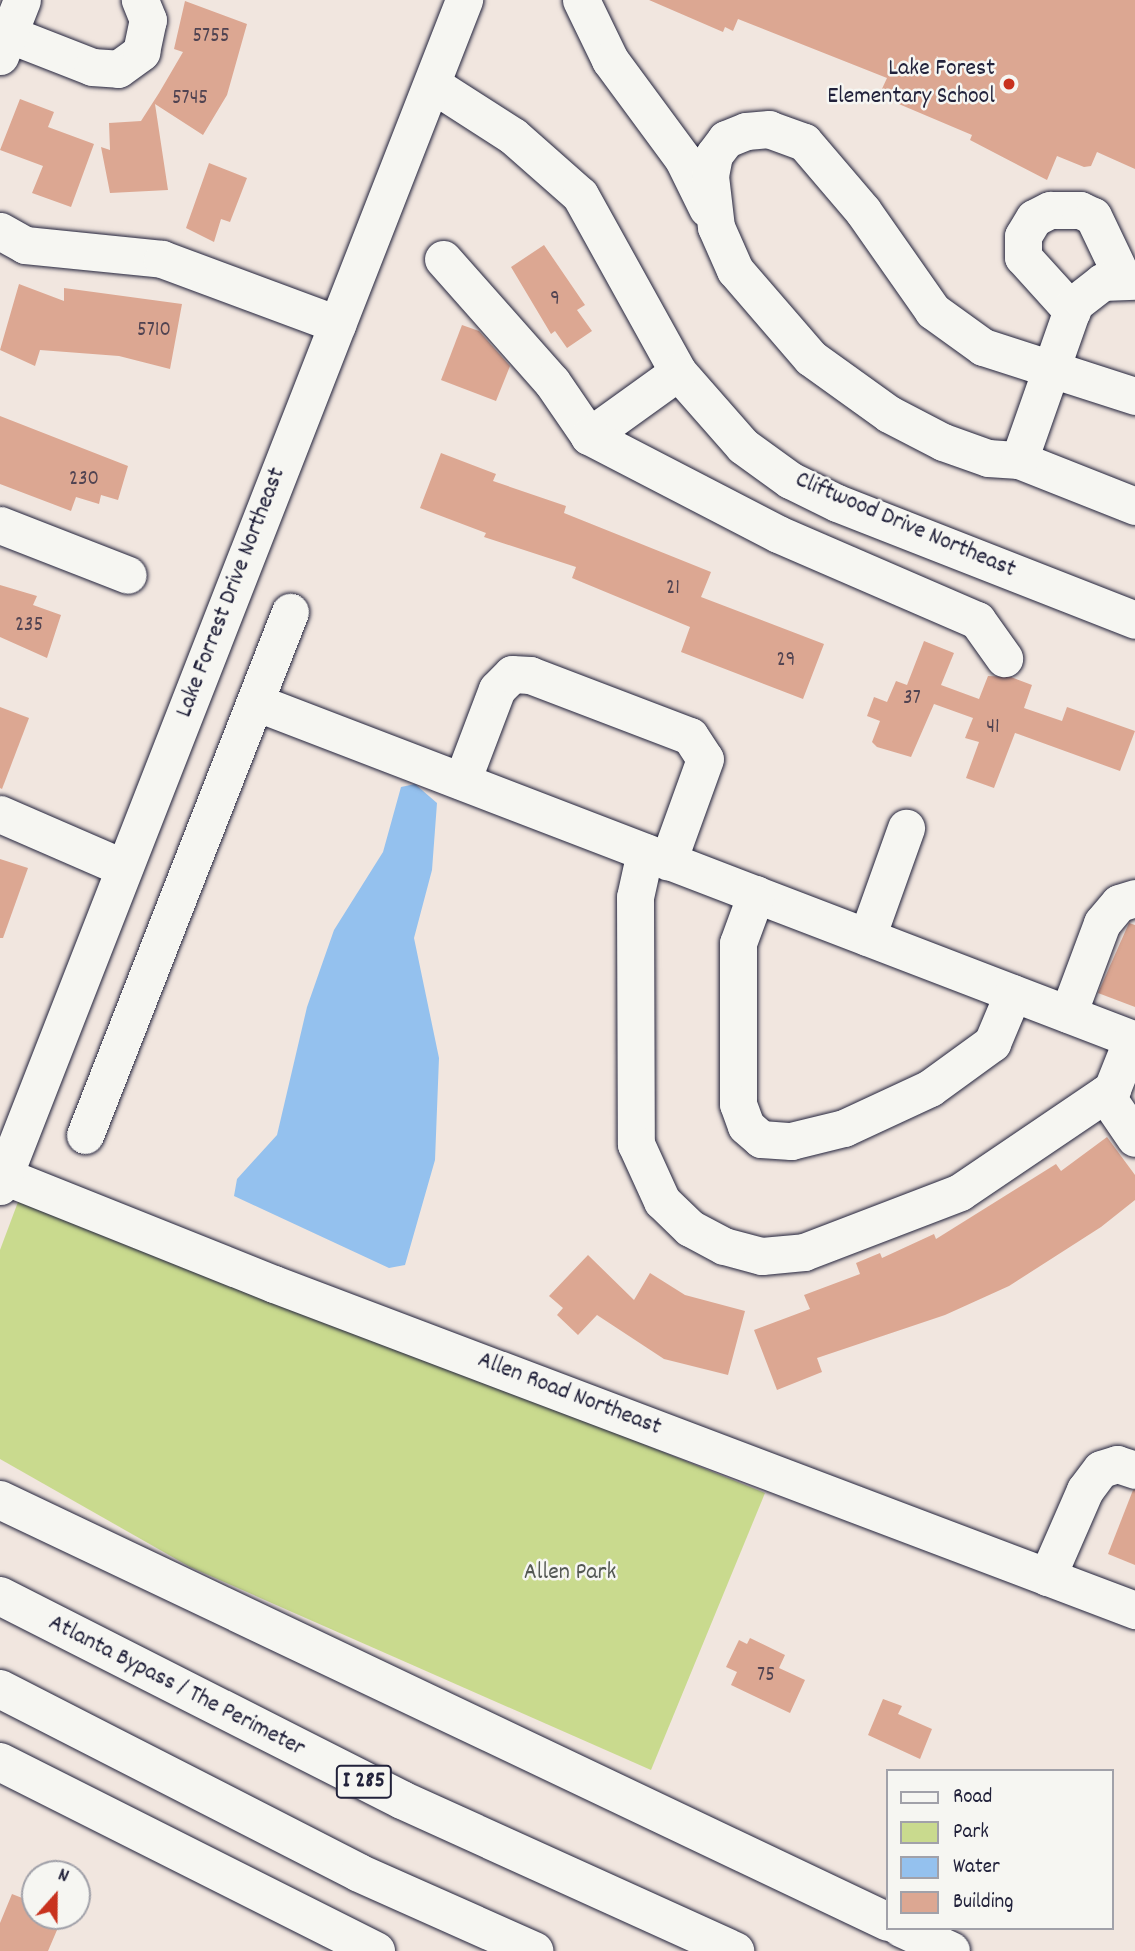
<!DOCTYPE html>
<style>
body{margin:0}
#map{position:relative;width:1135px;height:1951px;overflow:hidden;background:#f1e6df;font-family:Dekko,sans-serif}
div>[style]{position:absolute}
.green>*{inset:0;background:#c9da8e}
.water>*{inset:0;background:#94c1ee}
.building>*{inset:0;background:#dca792}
.roads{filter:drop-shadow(0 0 2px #22223b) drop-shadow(0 0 2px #22223b)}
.minor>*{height:37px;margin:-18.5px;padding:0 18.5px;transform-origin:18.5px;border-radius:18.5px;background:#f6f6f2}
.highway>*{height:38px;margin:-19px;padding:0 19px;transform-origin:19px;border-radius:19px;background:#f6f6f2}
.dots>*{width:19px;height:19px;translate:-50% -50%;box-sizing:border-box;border:4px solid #f6f6f2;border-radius:50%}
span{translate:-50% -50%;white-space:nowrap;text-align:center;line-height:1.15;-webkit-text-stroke:5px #f6f6f2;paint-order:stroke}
.number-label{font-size:21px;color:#504351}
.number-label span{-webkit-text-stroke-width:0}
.shield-label span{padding:2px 5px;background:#f6f6f2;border:2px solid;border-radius:5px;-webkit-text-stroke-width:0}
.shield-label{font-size:23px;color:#22223b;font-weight:700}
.poi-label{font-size:24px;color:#22223b}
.right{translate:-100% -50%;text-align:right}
.street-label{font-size:24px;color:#22223b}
.park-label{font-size:24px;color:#545954}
.legend{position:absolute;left:886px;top:1769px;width:228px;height:161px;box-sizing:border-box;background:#f6f6f2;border:2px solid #a1a1a9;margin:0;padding:9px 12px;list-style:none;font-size:21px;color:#22223b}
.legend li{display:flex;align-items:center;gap:14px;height:35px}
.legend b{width:35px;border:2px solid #a1a1a9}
.north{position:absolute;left:21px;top:1860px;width:70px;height:70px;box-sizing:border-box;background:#f6f6f2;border:2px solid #a1a1a9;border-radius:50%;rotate:21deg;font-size:19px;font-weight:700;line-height:28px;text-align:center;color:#22223b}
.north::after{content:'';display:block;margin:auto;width:24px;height:32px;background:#c8321e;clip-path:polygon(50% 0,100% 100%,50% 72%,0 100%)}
</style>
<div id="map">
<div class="green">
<div style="clip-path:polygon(21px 1194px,765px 1493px,651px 1770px,190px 1567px,0 1459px,0 1250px)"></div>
</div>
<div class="water">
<div style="clip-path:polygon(415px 784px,437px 803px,432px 870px,414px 938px,439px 1058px,435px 1160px,405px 1265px,389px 1268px,234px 1196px,237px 1179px,277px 1135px,307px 1007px,334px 930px,383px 852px,401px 787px)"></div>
</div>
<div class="building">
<div style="clip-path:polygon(649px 0,1135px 0,1135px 169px,1097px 152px,1091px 166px,1084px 167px,1057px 156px,1047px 180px,970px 140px,972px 135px,887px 99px,889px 94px,881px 91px,887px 78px,738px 19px,733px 31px,725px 27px,723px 32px)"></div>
<div style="clip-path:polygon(185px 1px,247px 24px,227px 95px,203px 135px,155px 104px,168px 190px,110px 193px,101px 147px,110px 150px,109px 123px,141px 121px,159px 93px,183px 52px,174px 49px)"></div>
<div style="clip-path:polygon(20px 99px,54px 112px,48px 127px,94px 144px,71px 207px,32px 193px,43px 166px,0 150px)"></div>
<div style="clip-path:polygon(209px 163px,247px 178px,230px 222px,221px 219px,214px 242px,186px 228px)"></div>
<div style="clip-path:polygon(544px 245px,585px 305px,577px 310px,592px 331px,567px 348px,555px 331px,551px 334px,511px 267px)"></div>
<div style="clip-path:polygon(19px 284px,64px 301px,64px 288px,182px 304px,170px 369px,119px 356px,40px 350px,35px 366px,0 350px)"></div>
<div style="clip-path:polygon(462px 325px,479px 331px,510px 366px,496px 401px,441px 380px)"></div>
<div style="clip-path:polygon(0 416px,128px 466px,118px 500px,101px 495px,99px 504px,76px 497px,71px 511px,0 484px)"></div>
<div style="clip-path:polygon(441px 453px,496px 474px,493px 481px,566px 506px,564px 513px,711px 572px,701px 597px,824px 644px,803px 699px,681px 652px,690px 627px,572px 578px,576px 567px,484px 537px,486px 533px,420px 508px)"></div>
<div style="clip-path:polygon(0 585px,37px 596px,33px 605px,61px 615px,47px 658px,0 637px)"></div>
<div style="clip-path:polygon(924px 641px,954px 653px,941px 685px,979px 699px,988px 676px,1011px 677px,1032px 685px,1024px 708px,1062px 721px,1067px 707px,1135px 731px,1120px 771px,1015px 733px,994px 788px,966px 778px,979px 742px,965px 738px,973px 718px,934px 704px,911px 757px,877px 747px,872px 742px,880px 721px,867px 716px,874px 697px,887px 702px,896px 681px,907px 685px)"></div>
<div style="clip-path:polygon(0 707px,29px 718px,2px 789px,0 788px)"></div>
<div style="clip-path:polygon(0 859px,28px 868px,3px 938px,0 938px)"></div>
<div style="clip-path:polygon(1129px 923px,1135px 925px,1135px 1007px,1098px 993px)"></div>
<div style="clip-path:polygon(1107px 1137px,1135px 1175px,1135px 1200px,1101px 1227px,1009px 1286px,945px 1315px,817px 1358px,822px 1372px,777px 1390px,754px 1330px,810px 1309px,804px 1295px,860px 1274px,856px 1263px,880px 1253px,882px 1258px,934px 1234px,936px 1239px,1056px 1164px,1061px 1171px)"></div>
<div style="clip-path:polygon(588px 1255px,634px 1300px,650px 1273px,685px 1295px,745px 1311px,728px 1375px,664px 1359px,597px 1315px,578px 1335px,557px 1315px,563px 1308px,549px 1296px)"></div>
<div style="clip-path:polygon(1133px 1490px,1135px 1490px,1135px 1565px,1108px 1554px)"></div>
<div style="clip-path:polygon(750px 1638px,785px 1655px,779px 1668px,805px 1680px,790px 1713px,731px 1685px,737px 1672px,726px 1667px,739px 1640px,747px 1644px)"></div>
<div style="clip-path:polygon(883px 1699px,902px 1706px,898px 1714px,932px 1729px,920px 1759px,868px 1735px)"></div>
<div style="clip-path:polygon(12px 1894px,35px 1903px,35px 1916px,63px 1916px,48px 1951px,0 1951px,0 1923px)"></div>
</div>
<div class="roads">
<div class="minor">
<div style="left:581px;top:0;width:67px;rotate:64.2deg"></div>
<div style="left:610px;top:60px;width:123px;rotate:53.6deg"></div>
<div style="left:683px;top:159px;width:55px;rotate:63.9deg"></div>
<div style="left:8px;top:34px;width:90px;rotate:21.4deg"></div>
<div style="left:92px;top:67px;width:26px;rotate:4deg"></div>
<div style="left:118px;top:69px;width:29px;rotate:-36deg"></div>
<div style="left:141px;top:52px;width:33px;rotate:-78deg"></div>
<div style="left:148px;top:20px;width:22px;rotate:-112deg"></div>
<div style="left:0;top:56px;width:60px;rotate:-68.6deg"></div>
<div style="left:432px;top:84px;width:96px;rotate:32.7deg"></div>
<div style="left:513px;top:136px;width:89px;rotate:41.4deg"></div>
<div style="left:580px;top:195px;width:202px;rotate:61deg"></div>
<div style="left:678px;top:372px;width:98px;rotate:48.7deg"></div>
<div style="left:743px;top:446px;width:58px;rotate:35.9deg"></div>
<div style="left:790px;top:480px;width:52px;rotate:26.1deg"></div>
<div style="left:837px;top:503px;width:320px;rotate:21.4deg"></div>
<div style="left:0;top:231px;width:29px;rotate:29deg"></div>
<div style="left:25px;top:245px;width:138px;rotate:5.8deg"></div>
<div style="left:162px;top:259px;width:187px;rotate:20.4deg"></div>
<div style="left:443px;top:259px;width:164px;rotate:48.5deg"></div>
<div style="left:552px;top:382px;width:65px;rotate:55.6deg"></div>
<div style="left:1072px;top:311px;width:73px;rotate:-132.2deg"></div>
<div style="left:1023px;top:257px;width:21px;rotate:-90deg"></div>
<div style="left:1023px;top:236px;width:21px;rotate:-59deg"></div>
<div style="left:1034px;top:218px;width:18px;rotate:-27deg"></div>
<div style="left:1050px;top:210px;width:30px"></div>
<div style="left:1080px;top:210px;width:14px;rotate:25deg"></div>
<div style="left:1093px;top:216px;width:72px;rotate:64.5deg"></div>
<div style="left:678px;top:372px;width:110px;rotate:144.3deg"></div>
<div style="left:589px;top:436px;width:213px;rotate:27.4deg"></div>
<div style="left:778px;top:534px;width:217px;rotate:23.4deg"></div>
<div style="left:977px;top:620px;width:47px;rotate:54.6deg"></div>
<div style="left:1135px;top:396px;width:160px;rotate:-162.1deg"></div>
<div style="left:983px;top:347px;width:62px;rotate:-144.2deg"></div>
<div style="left:933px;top:311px;width:122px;rotate:-125deg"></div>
<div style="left:863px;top:211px;width:91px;rotate:-130.5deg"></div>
<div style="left:804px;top:142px;width:37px;rotate:-160deg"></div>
<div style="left:769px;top:129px;width:23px;rotate:175deg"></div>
<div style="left:746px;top:131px;width:22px;rotate:158deg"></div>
<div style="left:726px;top:139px;width:20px;rotate:127deg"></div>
<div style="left:714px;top:155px;width:21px;rotate:101deg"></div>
<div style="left:710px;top:176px;width:51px;rotate:83.3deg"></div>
<div style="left:716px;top:227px;width:47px;rotate:66.2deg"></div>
<div style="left:735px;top:270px;width:116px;rotate:49.2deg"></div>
<div style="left:811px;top:358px;width:96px;rotate:35.7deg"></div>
<div style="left:889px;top:414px;width:61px;rotate:27.4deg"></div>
<div style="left:943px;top:442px;width:48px;rotate:19.6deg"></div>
<div style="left:988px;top:458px;width:31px;rotate:4deg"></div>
<div style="left:1019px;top:460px;width:125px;rotate:21.6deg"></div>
<div style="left:1019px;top:460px;width:165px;rotate:-70.6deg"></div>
<div style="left:1074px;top:304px;width:36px;rotate:-38deg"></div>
<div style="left:1102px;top:282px;width:33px;rotate:-2deg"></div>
<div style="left:0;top:525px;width:137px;rotate:21.3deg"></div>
<div style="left:255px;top:702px;width:943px;rotate:21.01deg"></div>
<div style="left:462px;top:781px;width:98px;rotate:-69.2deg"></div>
<div style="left:497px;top:689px;width:21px;rotate:-45deg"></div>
<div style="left:512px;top:674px;width:18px;rotate:3deg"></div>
<div style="left:530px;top:675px;width:171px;rotate:20.9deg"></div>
<div style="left:690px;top:736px;width:27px;rotate:57deg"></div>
<div style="left:705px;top:759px;width:109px;rotate:109.9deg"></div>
<div style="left:0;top:814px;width:135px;rotate:23.5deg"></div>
<div style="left:645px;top:852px;width:46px;rotate:102.5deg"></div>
<div style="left:635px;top:897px;width:247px;rotate:89.8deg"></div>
<div style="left:636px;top:1144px;width:63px;rotate:65.5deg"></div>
<div style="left:662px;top:1201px;width:39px;rotate:44deg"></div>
<div style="left:690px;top:1228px;width:38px;rotate:28deg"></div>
<div style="left:724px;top:1246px;width:39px;rotate:15deg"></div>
<div style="left:762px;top:1256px;width:42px;rotate:-5.4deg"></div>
<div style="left:804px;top:1252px;width:167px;rotate:-21deg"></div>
<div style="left:960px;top:1192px;width:184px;rotate:-34.1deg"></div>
<div style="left:1112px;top:1089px;width:54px;rotate:-68.2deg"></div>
<div style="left:756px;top:894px;width:52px;rotate:110.2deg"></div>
<div style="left:738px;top:943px;width:161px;rotate:90deg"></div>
<div style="left:738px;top:1104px;width:23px;rotate:70deg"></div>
<div style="left:746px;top:1126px;width:20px;rotate:41deg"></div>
<div style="left:761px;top:1139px;width:30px;rotate:4deg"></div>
<div style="left:791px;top:1141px;width:55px;rotate:-13.8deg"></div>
<div style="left:844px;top:1128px;width:95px;rotate:-24.9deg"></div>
<div style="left:930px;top:1088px;width:77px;rotate:-36deg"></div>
<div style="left:992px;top:1043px;width:54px;rotate:-67.2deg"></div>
<div style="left:867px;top:937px;width:116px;rotate:-70.3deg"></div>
<div style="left:1068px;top:1014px;width:97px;rotate:-69.5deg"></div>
<div style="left:1102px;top:923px;width:26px;rotate:-50deg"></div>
<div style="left:1119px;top:903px;width:17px;rotate:-17deg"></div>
<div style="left:1105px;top:1094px;width:53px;rotate:55.7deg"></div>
<div style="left:85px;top:1135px;width:562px;rotate:-68.6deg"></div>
<div style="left:4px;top:1176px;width:291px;rotate:21.8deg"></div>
<div style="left:274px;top:1284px;width:921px;rotate:20.74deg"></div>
<div style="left:0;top:1186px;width:1274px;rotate:-68.63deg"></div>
<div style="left:1047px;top:1577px;width:95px;rotate:-66.4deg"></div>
<div style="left:1085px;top:1490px;width:26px;rotate:-53deg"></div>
<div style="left:1101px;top:1469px;width:17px;rotate:-17deg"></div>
<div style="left:1117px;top:1464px;width:19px;rotate:18deg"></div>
</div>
<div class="highway">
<div style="left:0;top:1500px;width:983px;rotate:25.42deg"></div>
<div style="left:0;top:1596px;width:451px;rotate:26.9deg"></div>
<div style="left:402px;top:1800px;width:366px;rotate:24.4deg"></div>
<div style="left:0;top:1689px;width:403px;rotate:27.1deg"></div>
<div style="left:359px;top:1873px;width:192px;rotate:24deg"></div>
<div style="left:0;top:1762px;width:421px;rotate:26.7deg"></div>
<div style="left:901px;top:1928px;width:55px;rotate:24.7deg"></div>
</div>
</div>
<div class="dots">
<div style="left:1009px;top:84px;background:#c8321e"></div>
</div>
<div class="number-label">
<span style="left:211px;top:37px">5755</span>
<span style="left:190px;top:99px">5745</span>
<span style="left:555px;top:300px">9</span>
<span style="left:154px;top:331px">5710</span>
<span style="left:84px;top:480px">230</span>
<span style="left:673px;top:589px">21</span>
<span style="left:29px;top:626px">235</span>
<span style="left:786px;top:661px">29</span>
<span style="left:912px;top:699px">37</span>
<span style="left:993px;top:728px">41</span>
<span style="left:766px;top:1676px">75</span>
</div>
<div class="shield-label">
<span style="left:364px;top:1782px">I 285</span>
</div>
<div class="poi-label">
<span class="right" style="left:995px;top:84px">Lake Forest<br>Elementary School</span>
</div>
<div class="street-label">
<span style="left:905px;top:526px;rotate:23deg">Cliftwood Drive Northeast</span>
<span style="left:232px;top:593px;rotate:-69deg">Lake Forrest Drive Northeast</span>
<span style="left:569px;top:1395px;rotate:21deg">Allen Road Northeast</span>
<span style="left:176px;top:1687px;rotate:27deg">Atlanta Bypass / The Perimeter</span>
</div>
<div class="park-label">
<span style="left:570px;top:1574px">Allen Park</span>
</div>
<ul class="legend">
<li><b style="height:9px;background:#f6f6f2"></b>Road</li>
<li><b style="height:19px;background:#c9da8e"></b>Park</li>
<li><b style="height:19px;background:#94c1ee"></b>Water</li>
<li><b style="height:19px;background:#dca792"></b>Building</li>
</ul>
<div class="north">N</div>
</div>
